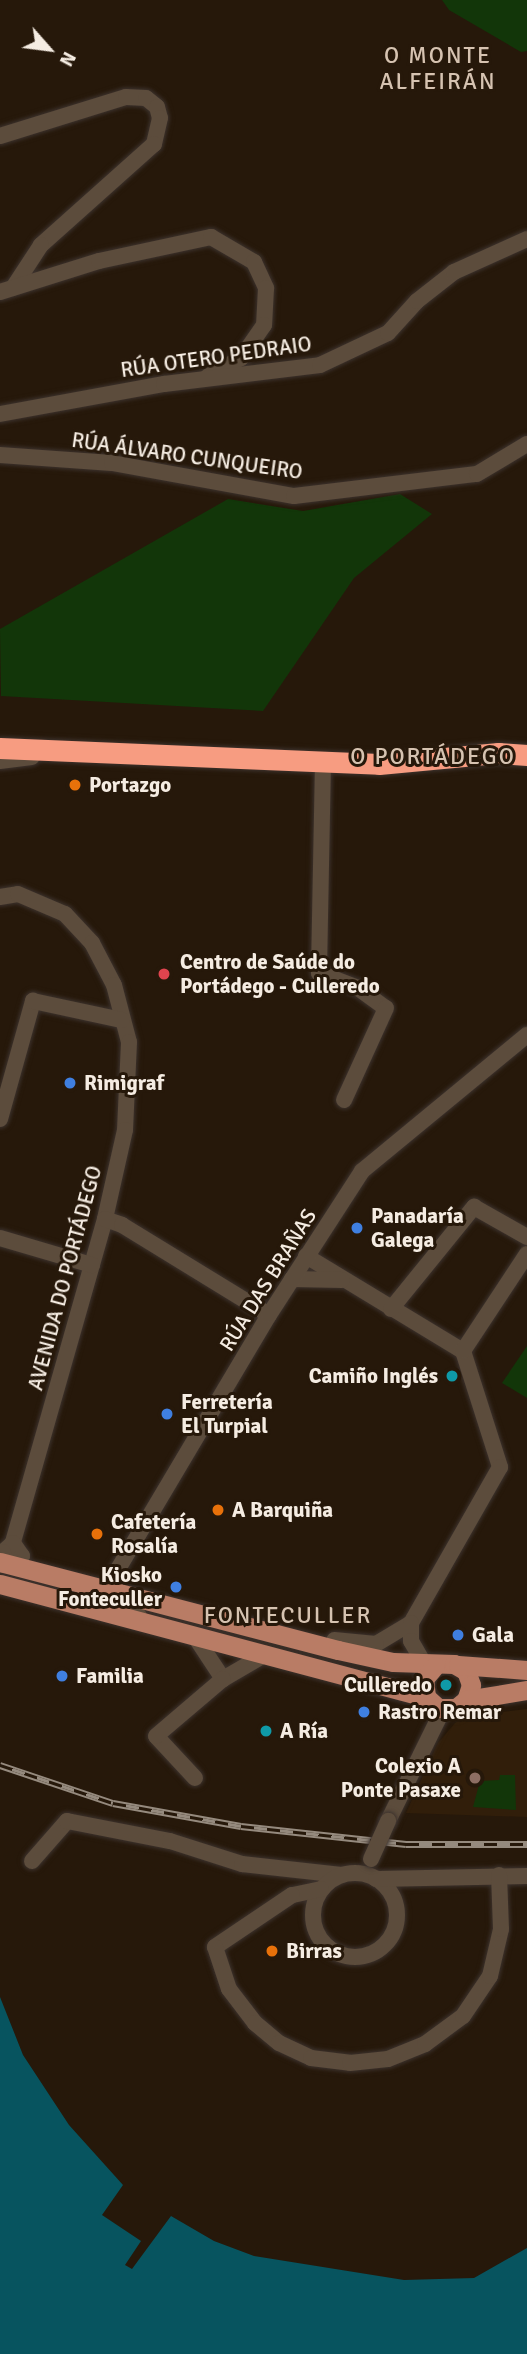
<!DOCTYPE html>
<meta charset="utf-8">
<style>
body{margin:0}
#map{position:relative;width:527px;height:2354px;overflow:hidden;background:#26180a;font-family:Signika,sans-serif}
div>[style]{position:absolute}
.built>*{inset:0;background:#311e0a}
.green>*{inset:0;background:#123609}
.water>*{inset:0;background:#07545f}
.roads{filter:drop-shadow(0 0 2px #3c322d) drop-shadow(0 0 2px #3c322d)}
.minor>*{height:16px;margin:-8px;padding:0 8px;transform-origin:8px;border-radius:8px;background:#5c4c3c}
.minor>.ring{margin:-8px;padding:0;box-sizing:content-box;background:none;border:16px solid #5c4c3c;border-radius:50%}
.major>*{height:19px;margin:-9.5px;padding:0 9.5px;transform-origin:9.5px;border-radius:9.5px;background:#b97c65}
.highway>*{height:21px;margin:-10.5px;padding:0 10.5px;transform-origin:10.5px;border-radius:10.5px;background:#f79c81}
.rail>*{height:7px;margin-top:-3.5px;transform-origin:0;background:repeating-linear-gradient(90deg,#26180a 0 13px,#958a7e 0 26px);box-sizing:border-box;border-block:2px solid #958a7e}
.bridges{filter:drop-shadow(0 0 2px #3c322d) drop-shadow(0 0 2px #3c322d)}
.minor-bridge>*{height:16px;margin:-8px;padding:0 8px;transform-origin:8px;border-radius:8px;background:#5c4c3c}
.dots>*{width:19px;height:19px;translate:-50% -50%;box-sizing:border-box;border:4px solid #26180a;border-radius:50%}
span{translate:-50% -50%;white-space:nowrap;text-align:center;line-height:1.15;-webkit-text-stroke:6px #26180a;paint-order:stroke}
.street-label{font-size:21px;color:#f5ece2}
.poi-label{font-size:21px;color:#f5ece2;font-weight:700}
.left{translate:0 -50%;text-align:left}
.right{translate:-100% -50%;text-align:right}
.neighbourhood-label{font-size:23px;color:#d6c3b1;letter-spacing:2px}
.north{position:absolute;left:14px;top:14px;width:70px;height:70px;-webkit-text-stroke:5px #26180a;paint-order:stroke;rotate:118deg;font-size:19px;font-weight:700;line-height:28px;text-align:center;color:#f5ece2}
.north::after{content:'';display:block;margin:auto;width:24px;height:32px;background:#f5ece2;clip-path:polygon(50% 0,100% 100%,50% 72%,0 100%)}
</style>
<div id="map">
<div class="built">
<div style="clip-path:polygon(527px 1709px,527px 1817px,406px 1813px,438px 1743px,455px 1723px,467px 1716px)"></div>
</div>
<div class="green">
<div style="clip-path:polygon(442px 0,527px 0,527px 51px,521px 52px,449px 10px)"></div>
<div style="clip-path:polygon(400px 494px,432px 514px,354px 578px,263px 711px,1px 696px,0 629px,228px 499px,303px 511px)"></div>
<div style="clip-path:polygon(527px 1346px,527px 1398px,502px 1383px)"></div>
<div style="clip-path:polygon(500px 1775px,515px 1775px,516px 1810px,473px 1807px,480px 1781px,499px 1780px)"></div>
</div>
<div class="water">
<div style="clip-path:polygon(0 1997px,23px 2055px,69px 2125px,123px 2185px,102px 2215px,141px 2241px,125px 2265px,132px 2269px,171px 2216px,214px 2241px,254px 2256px,404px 2280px,474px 2278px,527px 2248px,527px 2354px,0 2354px)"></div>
</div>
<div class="roads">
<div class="minor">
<div style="left:0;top:136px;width:132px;rotate:-17.2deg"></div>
<div style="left:126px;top:97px;width:20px;rotate:3deg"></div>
<div style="left:146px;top:98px;width:14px;rotate:39deg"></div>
<div style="left:157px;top:107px;width:11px;rotate:75deg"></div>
<div style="left:160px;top:118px;width:27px;rotate:103deg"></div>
<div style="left:154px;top:144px;width:152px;rotate:138.2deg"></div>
<div style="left:41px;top:245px;width:51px;rotate:123.1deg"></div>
<div style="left:0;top:292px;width:104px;rotate:-17.4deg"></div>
<div style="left:99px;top:261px;width:115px;rotate:-12.1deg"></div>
<div style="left:211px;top:237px;width:50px;rotate:30.2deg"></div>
<div style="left:254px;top:262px;width:29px;rotate:65deg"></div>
<div style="left:266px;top:288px;width:37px;rotate:93deg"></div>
<div style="left:264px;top:325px;width:40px;rotate:124.9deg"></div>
<div style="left:241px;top:358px;width:38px;rotate:151deg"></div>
<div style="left:0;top:414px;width:167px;rotate:-10.4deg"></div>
<div style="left:164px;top:384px;width:157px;rotate:-6.9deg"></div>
<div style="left:320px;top:365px;width:75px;rotate:-25.2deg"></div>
<div style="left:388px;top:333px;width:43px;rotate:-47.8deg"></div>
<div style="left:417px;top:301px;width:47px;rotate:-38.1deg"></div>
<div style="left:454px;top:272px;width:80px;rotate:-24.3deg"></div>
<div style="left:0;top:455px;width:112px;rotate:4.1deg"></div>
<div style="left:112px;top:463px;width:185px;rotate:10.3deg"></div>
<div style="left:294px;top:496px;width:184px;rotate:-6.9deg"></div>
<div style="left:477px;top:474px;width:58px;rotate:-31deg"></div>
<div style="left:0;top:761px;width:32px;rotate:-7deg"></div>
<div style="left:323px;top:762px;width:211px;rotate:91.1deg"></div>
<div style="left:319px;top:973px;width:42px;rotate:21deg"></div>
<div style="left:358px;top:988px;width:34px;rotate:36deg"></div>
<div style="left:386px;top:1008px;width:101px;rotate:114.5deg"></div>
<div style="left:0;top:897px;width:18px;rotate:-9deg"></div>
<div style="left:18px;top:894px;width:51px;rotate:23.1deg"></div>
<div style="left:65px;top:914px;width:40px;rotate:47deg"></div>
<div style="left:92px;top:943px;width:47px;rotate:62.4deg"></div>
<div style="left:114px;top:985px;width:59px;rotate:75.3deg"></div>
<div style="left:129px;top:1042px;width:88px;rotate:92.6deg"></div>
<div style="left:125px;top:1130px;width:91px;rotate:102.7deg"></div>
<div style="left:105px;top:1219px;width:337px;rotate:105.9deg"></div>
<div style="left:0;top:1119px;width:123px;rotate:-74.4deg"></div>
<div style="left:33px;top:1001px;width:91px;rotate:12.1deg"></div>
<div style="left:105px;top:1219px;width:18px;rotate:19deg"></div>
<div style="left:122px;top:1225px;width:172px;rotate:31.5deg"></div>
<div style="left:0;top:1238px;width:96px;rotate:16.4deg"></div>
<div style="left:306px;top:1256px;width:184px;rotate:31.2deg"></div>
<div style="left:463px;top:1351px;width:122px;rotate:72.3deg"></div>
<div style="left:500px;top:1467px;width:180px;rotate:119.7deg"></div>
<div style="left:411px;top:1623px;width:41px;rotate:149deg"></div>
<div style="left:376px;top:1644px;width:42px;rotate:-174.6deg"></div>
<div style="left:292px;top:1279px;width:50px;rotate:1.1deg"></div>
<div style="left:391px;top:1309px;width:132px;rotate:-50.9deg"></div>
<div style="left:474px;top:1207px;width:61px;rotate:29.5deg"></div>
<div style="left:463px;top:1351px;width:116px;rotate:-56.6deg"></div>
<div style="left:3px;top:1565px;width:3px;rotate:-18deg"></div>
<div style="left:6px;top:1564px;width:18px;rotate:-27deg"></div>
<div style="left:22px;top:1556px;width:16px;rotate:-125deg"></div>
<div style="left:13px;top:1543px;width:13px;rotate:138deg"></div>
<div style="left:3px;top:1552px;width:12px;rotate:76deg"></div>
<div style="left:93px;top:1594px;width:51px;rotate:25.6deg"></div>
<div style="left:102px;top:1596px;width:327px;rotate:-59.3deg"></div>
<div style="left:269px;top:1315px;width:171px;rotate:-57.1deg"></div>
<div style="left:362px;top:1171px;width:214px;rotate:-39.5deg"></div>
<div style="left:411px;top:1623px;width:18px;rotate:90deg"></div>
<div style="left:411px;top:1641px;width:28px;rotate:60deg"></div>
<div style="left:194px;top:1635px;width:53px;rotate:56.6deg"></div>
<div style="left:223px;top:1679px;width:50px;rotate:-30.2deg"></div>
<div style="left:195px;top:1778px;width:57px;rotate:-132.9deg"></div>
<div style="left:156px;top:1736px;width:88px;rotate:-40.4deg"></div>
<div style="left:388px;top:1821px;width:125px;rotate:-63.8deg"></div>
<div style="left:32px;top:1861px;width:53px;rotate:-48.8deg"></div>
<div style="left:67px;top:1821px;width:105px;rotate:11deg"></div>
<div style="left:170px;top:1841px;width:76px;rotate:17.7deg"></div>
<div style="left:242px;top:1864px;width:100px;rotate:6.3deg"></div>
<div class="ring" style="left:313px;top:1873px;width:68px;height:68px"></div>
<div style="left:376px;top:1879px;width:151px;rotate:-1.1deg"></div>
<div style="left:321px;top:1889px;width:30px;rotate:168deg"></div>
<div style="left:292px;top:1895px;width:93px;rotate:146deg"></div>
<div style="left:215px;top:1947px;width:44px;rotate:71.6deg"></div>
<div style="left:229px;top:1989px;width:43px;rotate:52.6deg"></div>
<div style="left:255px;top:2023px;width:31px;rotate:40deg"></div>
<div style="left:279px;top:2043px;width:35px;rotate:25deg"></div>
<div style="left:311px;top:2058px;width:39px;rotate:7deg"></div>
<div style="left:350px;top:2063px;width:38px;rotate:-6deg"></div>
<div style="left:388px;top:2059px;width:40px;rotate:-22deg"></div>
<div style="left:425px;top:2044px;width:47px;rotate:-36.4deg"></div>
<div style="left:463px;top:2016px;width:48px;rotate:-56deg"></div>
<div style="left:490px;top:1976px;width:48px;rotate:-76.8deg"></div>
<div style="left:501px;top:1929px;width:54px;rotate:-92.1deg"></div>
</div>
<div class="major">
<div style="left:0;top:1562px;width:349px;rotate:14.6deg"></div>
<div style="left:338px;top:1650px;width:56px;rotate:12.3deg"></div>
<div style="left:393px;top:1662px;width:61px;rotate:1.9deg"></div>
<div style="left:454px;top:1664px;width:14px;rotate:30deg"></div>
<div style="left:466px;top:1671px;width:15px;rotate:70deg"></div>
<div style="left:471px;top:1685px;width:16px;rotate:108deg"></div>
<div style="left:466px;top:1700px;width:13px;rotate:141deg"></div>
<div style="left:456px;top:1708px;width:18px;rotate:180deg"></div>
<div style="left:438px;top:1708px;width:16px;rotate:-137deg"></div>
<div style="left:426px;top:1697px;width:18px;rotate:-96deg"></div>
<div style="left:424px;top:1679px;width:17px;rotate:-50deg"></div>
<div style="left:0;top:1584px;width:441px;rotate:14.9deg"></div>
<div style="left:458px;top:1665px;width:69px;rotate:4.1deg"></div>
<div style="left:466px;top:1700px;width:62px;rotate:-9.3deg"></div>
</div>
<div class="highway">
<div style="left:0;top:748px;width:379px;rotate:2.4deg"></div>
<div style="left:379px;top:764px;width:120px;rotate:-5.3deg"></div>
<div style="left:498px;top:753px;width:29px;rotate:4deg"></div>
</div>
</div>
<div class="rail">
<div style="left:0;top:1765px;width:119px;rotate:18.6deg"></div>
<div style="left:113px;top:1803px;width:130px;rotate:10.2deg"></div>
<div style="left:241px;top:1826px;width:166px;rotate:6.2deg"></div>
<div style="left:406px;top:1844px;width:121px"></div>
</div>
<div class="bridges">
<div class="minor-bridge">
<div style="left:371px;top:1859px;width:42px;rotate:-65.9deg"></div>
</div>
</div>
<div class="dots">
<div style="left:75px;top:785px;background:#e8710a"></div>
<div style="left:164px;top:974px;background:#e0444e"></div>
<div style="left:70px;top:1083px;background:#3f7fe0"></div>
<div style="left:357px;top:1228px;background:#3f7fe0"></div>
<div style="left:452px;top:1376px;background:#0f9aa8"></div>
<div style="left:167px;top:1414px;background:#3f7fe0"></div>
<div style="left:218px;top:1510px;background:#e8710a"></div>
<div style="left:97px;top:1534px;background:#e8710a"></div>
<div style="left:176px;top:1587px;background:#3f7fe0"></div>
<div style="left:458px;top:1635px;background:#3f7fe0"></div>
<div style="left:62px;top:1676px;background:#3f7fe0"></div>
<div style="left:446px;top:1685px;background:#0f9aa8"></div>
<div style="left:364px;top:1712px;background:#3f7fe0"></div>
<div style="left:266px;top:1731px;background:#0f9aa8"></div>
<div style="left:475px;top:1778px;background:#8d6e63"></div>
<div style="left:272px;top:1951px;background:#e8710a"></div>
</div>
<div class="street-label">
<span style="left:216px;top:357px;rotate:-8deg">RÚA OTERO PEDRAIO</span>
<span style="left:187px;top:456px;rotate:8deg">RÚA ÁLVARO CUNQUEIRO</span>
<span style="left:65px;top:1278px;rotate:-75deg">AVENIDA DO PORTÁDEGO</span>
<span style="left:268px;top:1280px;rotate:-58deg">RÚA DAS BRAÑAS</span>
</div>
<div class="poi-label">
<span class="left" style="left:89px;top:785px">Portazgo</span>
<span class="left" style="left:180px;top:974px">Centro de Saúde do<br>Portádego - Culleredo</span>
<span class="left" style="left:84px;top:1083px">Rimigraf</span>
<span class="left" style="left:371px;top:1228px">Panadaría<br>Galega</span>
<span class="right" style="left:438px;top:1376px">Camiño Inglés</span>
<span class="left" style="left:181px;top:1414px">Ferretería<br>El Turpial</span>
<span class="left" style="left:232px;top:1510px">A Barquiña</span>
<span class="left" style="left:111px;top:1534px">Cafetería<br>Rosalía</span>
<span class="right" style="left:162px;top:1587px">Kiosko<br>Fonteculler</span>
<span class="left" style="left:472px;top:1635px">Gala</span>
<span class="left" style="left:76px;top:1676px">Familia</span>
<span class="right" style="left:432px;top:1685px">Culleredo</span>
<span class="left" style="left:378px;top:1712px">Rastro Remar</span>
<span class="left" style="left:280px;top:1731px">A Ría</span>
<span class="right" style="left:461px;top:1778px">Colexio A<br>Ponte Pasaxe</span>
<span class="left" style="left:286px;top:1951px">Birras</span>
</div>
<div class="neighbourhood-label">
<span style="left:438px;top:69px">O MONTE<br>ALFEIRÁN</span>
<span style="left:433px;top:757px">O PORTÁDEGO</span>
<span style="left:288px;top:1616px">FONTECULLER</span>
</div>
<div class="north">N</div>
</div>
